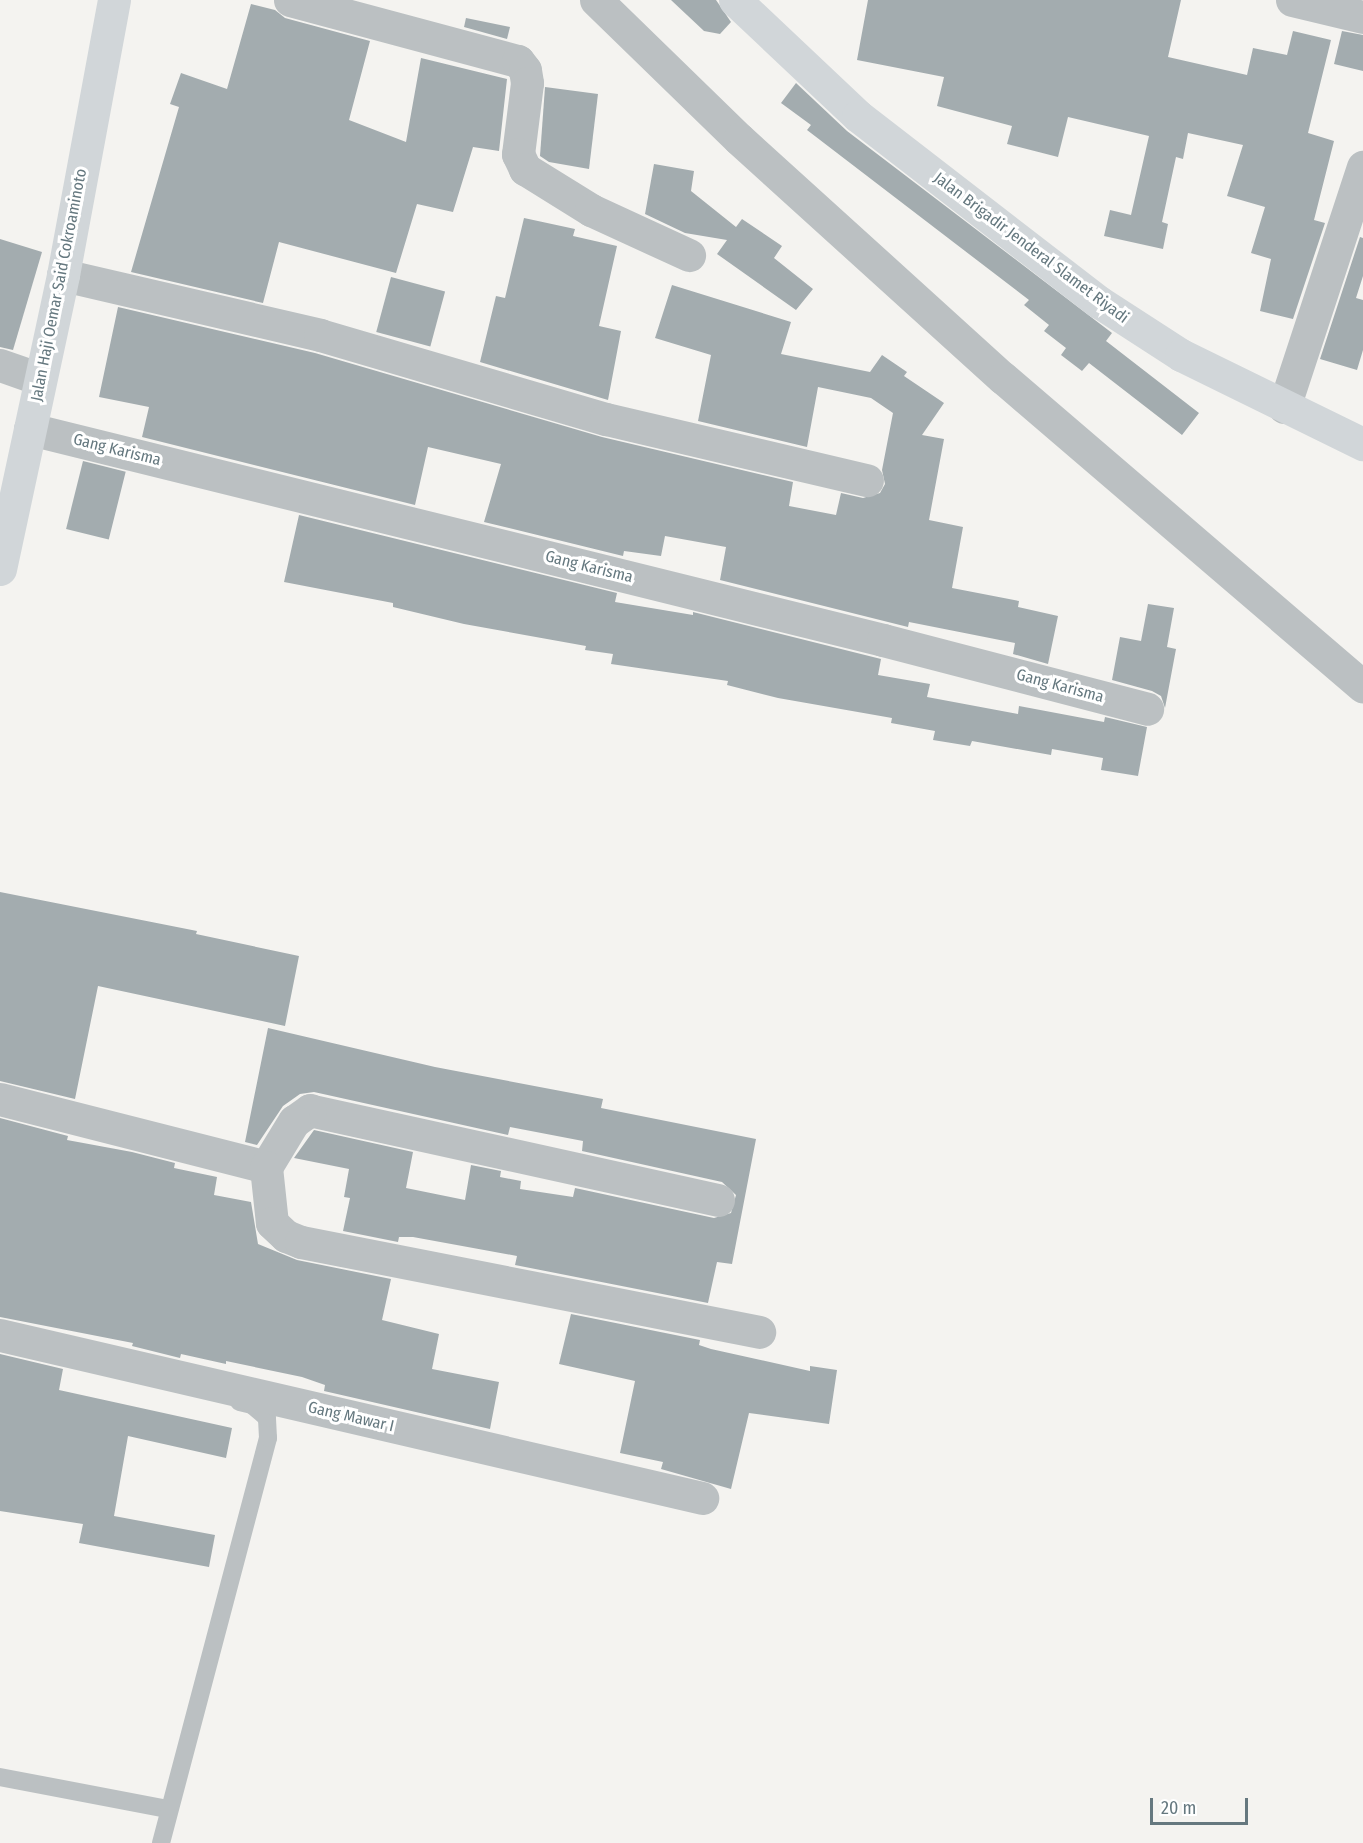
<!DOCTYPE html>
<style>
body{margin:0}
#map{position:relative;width:1363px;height:1843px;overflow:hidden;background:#f4f3f0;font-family:"Fira Sans Condensed",sans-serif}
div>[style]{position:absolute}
.building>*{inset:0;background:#a3acaf;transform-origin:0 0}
.lane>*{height:18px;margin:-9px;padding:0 9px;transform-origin:9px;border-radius:9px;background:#bbc0c2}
.street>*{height:33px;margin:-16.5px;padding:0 16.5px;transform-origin:16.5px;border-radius:16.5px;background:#bbc0c2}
.secondary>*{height:33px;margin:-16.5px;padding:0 16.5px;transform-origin:16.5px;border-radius:16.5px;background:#d1d6d9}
span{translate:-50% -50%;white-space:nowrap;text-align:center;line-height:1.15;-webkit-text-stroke:6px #fff;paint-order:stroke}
.street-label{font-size:16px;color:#65787f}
.scale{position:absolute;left:1150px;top:1798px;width:98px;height:27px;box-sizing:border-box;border:3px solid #65787f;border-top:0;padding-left:8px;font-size:18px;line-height:21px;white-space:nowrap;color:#65787f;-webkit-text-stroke:4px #fff;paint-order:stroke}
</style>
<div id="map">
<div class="building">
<div style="clip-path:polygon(671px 0,716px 0,731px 22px,720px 34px,704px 31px)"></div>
<div style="clip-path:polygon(868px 0,1181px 0,1168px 57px,1247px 75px,1253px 48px,1287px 55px,1293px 31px,1331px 40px,1308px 133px,1334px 141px,1314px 220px,1325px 223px,1293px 319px,1260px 311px,1271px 259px,1251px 253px,1265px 207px,1227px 196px,1243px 145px,1188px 133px,1183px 159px,1176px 157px,1162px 222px,1168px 224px,1163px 249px,1104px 236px,1110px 210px,1131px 215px,1149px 136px,1068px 117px,1058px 157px,1007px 144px,1012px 126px,937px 106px,944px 77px,857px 60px)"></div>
<div style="clip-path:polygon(251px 4px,275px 10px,285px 18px,370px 41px,349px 120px,406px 142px,421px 58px,507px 79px,499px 151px,473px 147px,453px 212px,417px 204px,396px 273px,279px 242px,263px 303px,131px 272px,179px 107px,170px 104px,181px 73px,227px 89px)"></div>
<div style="clip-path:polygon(466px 18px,510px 27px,507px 39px,464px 27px)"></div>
<div style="clip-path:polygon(1342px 31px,1363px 35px,1363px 71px,1334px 64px)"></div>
<div style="clip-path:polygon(796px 83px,847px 131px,1112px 333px,1106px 341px,1199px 413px,1182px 435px,1089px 363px,1082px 371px,1061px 355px,1066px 348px,1044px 331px,1049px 325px,1024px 305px,1029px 300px,807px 130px,811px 125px,781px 103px)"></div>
<div style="clip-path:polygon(545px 87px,598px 94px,589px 169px,549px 162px,540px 156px)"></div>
<div style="clip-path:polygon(654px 164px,694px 171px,691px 191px,736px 227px,742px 219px,782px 246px,774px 258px,813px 289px,796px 310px,717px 254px,727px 240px,685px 233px,645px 214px)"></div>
<div style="clip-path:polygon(524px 218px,575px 229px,573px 236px,617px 246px,599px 326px,621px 331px,608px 400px,480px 362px,496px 296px,505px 298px)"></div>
<div style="clip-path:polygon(1360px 237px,1363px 238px,1363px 276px,1356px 298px,1363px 300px,1363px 350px,1357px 370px,1320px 359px)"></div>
<div style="clip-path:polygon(0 239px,42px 252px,13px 350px,0 347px)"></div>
<div style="left:391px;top:277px;width:56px;height:57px;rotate:15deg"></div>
<div style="clip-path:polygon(672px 285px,791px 322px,781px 354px,870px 372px,882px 355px,907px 372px,904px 376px,944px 403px,922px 435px,944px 439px,929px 520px,963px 527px,952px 588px,1019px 601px,1018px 607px,1058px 616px,1048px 664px,1013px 654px,1015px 643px,909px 622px,908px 627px,720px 580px,726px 547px,665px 536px,661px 556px,624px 551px,623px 556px,484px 522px,501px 464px,428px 447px,415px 505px,142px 437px,149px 407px,99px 397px,118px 307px,315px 353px,602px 437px,793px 482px,789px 506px,836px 515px,841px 493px,863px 498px,880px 493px,885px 484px,882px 470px,893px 413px,871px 398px,818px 387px,807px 447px,698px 421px,711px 355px,655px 338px)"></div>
<div style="left:83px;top:461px;width:44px;height:70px;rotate:14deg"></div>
<div style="clip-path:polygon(299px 515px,617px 593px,615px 602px,693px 615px,693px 612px,881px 659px,878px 675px,930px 684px,927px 697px,1018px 714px,1019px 706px,1104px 722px,1105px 717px,1147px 727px,1138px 776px,1101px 770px,1103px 758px,1052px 749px,1051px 755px,972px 741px,970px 746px,933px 740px,935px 731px,891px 723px,892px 718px,778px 698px,727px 685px,728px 681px,611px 664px,613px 654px,585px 650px,586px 646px,464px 624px,393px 607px,393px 603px,284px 582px)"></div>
<div style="clip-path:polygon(1148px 604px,1174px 608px,1167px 647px,1176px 649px,1165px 708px,1161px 696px,1152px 691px,1112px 680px,1120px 637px,1141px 641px)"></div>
<div style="clip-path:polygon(0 892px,197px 931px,196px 934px,299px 956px,285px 1026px,98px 986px,75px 1099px,0 1081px)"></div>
<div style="clip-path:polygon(268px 1028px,435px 1067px,603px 1099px,601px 1108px,756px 1139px,732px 1264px,717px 1262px,708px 1303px,515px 1265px,517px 1256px,413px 1237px,399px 1237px,398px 1242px,343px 1231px,350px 1198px,344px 1197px,349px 1169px,294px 1158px,314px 1130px,413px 1152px,406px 1188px,465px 1200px,471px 1165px,501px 1171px,500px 1177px,521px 1181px,520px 1189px,573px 1197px,575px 1188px,714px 1218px,731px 1213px,736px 1195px,722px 1182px,582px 1151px,583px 1141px,510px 1127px,508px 1135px,314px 1092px,300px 1094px,283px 1106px,257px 1145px,245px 1142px)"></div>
<div style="clip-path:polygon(0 1118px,68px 1136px,67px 1140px,132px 1152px,175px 1163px,174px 1168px,217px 1177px,214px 1195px,251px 1202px,258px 1244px,297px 1260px,391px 1279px,382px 1320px,439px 1334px,432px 1369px,499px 1382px,490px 1429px,324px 1391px,325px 1385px,302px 1377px,226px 1361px,226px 1364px,181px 1354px,180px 1358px,132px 1346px,133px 1343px,0 1317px)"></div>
<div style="clip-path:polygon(571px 1314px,700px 1340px,699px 1345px,711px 1349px,810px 1371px,810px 1366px,837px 1370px,829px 1424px,749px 1413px,731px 1489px,661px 1469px,663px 1462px,620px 1453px,635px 1381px,559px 1364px)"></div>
<div style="clip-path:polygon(0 1354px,63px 1369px,59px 1390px,232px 1428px,226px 1458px,128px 1436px,114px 1516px,215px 1535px,209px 1567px,79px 1543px,83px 1524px,0 1511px)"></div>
</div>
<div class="lane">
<div style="left:0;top:1777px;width:171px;rotate:10.8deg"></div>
<div style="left:161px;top:1843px;width:419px;rotate:-75.2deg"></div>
<div style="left:268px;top:1438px;width:20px;rotate:-93deg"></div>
<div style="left:267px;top:1418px;width:20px;rotate:-139deg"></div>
<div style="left:252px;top:1405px;width:13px;rotate:-167deg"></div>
</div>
<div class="street">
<div style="left:290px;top:0;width:236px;rotate:15deg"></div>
<div style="left:518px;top:61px;width:11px;rotate:52deg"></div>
<div style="left:525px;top:70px;width:13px;rotate:81deg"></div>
<div style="left:527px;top:83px;width:72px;rotate:97.2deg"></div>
<div style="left:518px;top:154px;width:17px;rotate:65deg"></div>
<div style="left:525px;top:169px;width:78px;rotate:31.8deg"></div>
<div style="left:591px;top:210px;width:108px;rotate:24.7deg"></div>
<div style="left:596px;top:0;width:199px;rotate:44.2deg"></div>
<div style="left:739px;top:139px;width:356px;rotate:42.2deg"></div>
<div style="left:1003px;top:378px;width:474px;rotate:40.6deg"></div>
<div style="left:1292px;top:0;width:73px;rotate:13.5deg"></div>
<div style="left:63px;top:275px;width:264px;rotate:13.1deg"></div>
<div style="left:320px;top:335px;width:298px;rotate:16.4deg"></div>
<div style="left:606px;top:419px;width:268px;rotate:13.2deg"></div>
<div style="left:0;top:365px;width:42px;rotate:19.3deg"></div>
<div style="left:1284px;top:407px;width:253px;rotate:-71.8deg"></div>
<div style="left:30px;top:429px;width:879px;rotate:13.89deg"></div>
<div style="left:883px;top:640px;width:273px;rotate:14.6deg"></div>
<div style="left:0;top:1099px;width:275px;rotate:14.3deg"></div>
<div style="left:718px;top:1200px;width:418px;rotate:-167.6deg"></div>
<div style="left:310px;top:1110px;width:19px;rotate:145deg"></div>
<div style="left:294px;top:1121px;width:54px;rotate:121.3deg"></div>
<div style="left:266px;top:1167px;width:56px;rotate:83.9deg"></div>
<div style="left:272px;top:1223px;width:19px;rotate:43deg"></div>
<div style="left:286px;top:1236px;width:16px;rotate:22deg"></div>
<div style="left:301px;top:1242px;width:467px;rotate:11.1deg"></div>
<div style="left:0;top:1335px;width:721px;rotate:13.07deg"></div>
</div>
<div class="secondary">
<div style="left:735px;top:0;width:169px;rotate:43.3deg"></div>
<div style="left:858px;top:116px;width:304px;rotate:37.7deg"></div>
<div style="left:1099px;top:302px;width:98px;rotate:32.9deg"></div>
<div style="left:1181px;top:355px;width:203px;rotate:26.1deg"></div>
<div style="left:0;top:569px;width:301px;rotate:-77.9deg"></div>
<div style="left:63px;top:275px;width:280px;rotate:-79.5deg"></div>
</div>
<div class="street-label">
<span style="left:1031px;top:248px;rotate:37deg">Jalan Brigadir Jenderal Slamet Riyadi</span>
<span style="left:59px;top:285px;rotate:-79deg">Jalan Haji Oemar Said Cokroaminoto</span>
<span style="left:117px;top:450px;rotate:14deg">Gang Karisma</span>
<span style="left:589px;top:567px;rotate:14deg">Gang Karisma</span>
<span style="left:1060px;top:686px;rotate:15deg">Gang Karisma</span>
<span style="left:351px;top:1417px;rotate:13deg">Gang Mawar I</span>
</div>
<div class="scale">20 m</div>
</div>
